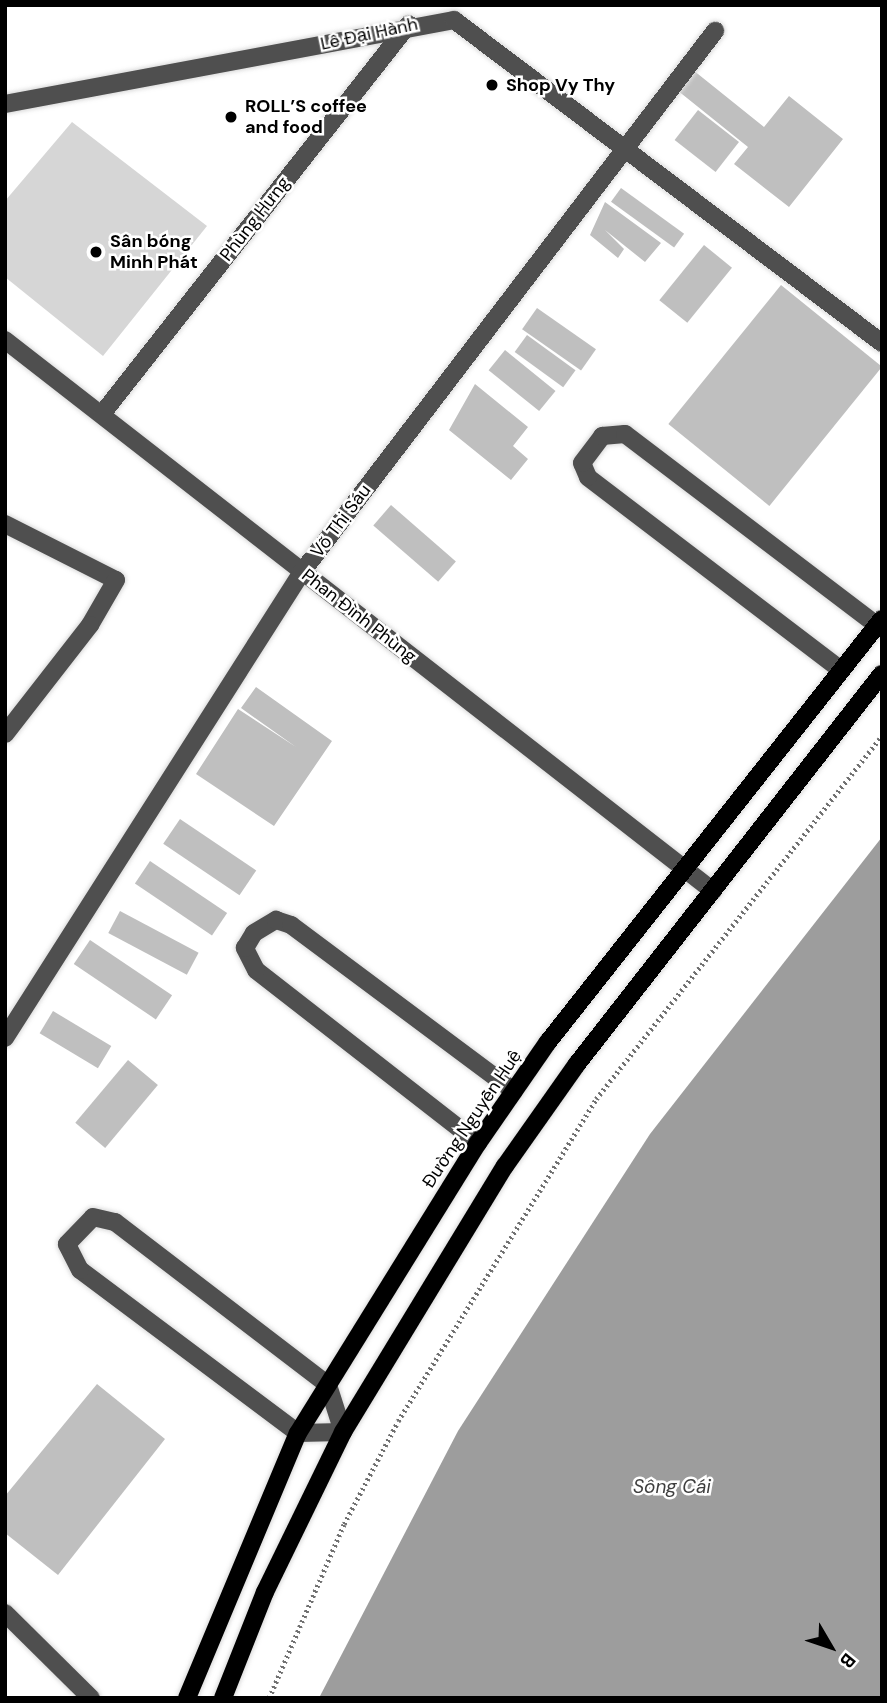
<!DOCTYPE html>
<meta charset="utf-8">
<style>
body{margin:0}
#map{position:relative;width:887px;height:1703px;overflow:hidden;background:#fff;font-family:"DM Sans",sans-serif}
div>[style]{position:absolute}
.green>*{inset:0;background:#d6d6d6}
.water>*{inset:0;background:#9d9d9d}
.building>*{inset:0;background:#bfbfbf;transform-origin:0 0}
.path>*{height:4.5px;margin-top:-2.25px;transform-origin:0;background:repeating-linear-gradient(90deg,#717171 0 2px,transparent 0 5.5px)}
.roads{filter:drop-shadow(0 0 2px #dbdbdb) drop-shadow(0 0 2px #dbdbdb)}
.minor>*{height:18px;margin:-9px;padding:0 9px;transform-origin:9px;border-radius:9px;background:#4f4f4f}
.major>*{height:18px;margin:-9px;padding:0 9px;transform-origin:9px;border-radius:9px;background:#000}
.dots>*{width:19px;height:19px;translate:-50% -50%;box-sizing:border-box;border:4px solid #fff;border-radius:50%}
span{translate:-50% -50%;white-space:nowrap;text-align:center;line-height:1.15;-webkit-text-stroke:5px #fff;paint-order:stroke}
.street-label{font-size:18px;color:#000}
.poi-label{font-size:18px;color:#000;font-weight:700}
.left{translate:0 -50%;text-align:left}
.water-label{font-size:19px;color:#3e3e3e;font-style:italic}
.frame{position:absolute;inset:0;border:7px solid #000;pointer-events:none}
.north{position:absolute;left:796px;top:1612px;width:70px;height:70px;-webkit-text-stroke:5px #fff;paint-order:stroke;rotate:129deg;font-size:19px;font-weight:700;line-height:28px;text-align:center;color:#000}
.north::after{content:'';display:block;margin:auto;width:24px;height:32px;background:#000;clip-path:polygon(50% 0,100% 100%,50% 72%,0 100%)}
</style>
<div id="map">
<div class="green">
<div style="clip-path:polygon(72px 122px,207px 226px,103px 356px,5px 277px,5px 201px)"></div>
</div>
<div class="water">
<div style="clip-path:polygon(882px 837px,882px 1698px,319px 1698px,458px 1431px,650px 1134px)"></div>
</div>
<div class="building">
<div style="clip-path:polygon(693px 70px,764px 127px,789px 96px,843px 139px,789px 207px,734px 164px,748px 147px,677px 90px)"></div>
<div style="left:698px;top:110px;width:52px;height:38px;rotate:38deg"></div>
<div style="left:621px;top:188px;width:78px;height:17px;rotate:36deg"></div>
<div style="clip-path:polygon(605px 202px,661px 243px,645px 262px,605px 230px,624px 249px,618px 258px,590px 235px)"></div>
<div style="left:704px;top:245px;width:36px;height:71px;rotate:39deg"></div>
<div style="left:781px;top:285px;width:130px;height:179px;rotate:39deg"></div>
<div style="left:537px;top:308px;width:72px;height:26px;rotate:35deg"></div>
<div style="left:527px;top:335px;width:60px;height:21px;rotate:36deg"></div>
<div style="left:505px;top:350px;width:65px;height:26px;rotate:39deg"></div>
<div style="clip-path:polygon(475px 384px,528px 427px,513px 446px,528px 459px,511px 480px,449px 430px)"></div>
<div style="left:391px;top:505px;width:86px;height:27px;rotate:41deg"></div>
<div style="clip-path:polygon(256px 687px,332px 741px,274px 826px,196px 774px,238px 709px,296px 747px,241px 708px)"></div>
<div style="left:180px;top:819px;width:92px;height:30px;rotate:34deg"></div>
<div style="left:150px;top:861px;width:93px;height:27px;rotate:34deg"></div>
<div style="left:120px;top:911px;width:89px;height:25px;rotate:28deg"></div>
<div style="left:90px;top:940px;width:99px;height:29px;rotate:34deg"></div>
<div style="left:53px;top:1011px;width:68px;height:26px;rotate:31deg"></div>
<div style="left:128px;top:1060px;width:39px;height:82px;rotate:40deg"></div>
<div style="clip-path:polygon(97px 1384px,165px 1439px,58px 1575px,5px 1533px,5px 1496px)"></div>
</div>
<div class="path">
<div style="left:269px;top:1698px;width:189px;rotate:-66.7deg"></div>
<div style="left:344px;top:1524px;width:116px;rotate:-62.3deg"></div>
<div style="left:398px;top:1421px;width:378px;rotate:-58.4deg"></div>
<div style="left:596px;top:1099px;width:463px;rotate:-51.8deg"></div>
</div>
<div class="roads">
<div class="minor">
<div style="left:5px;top:104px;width:457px;rotate:-10.6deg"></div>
<div style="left:454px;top:20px;width:536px;rotate:37.04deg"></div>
<div style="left:5px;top:340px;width:897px;rotate:37.89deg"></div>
<div style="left:102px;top:414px;width:496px;rotate:-51.8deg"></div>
<div style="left:5px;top:524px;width:124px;rotate:26.8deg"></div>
<div style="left:116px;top:580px;width:52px;rotate:120deg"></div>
<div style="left:90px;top:625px;width:138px;rotate:127.9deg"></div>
<div style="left:841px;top:670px;width:318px;rotate:-142.7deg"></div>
<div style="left:588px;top:477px;width:15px;rotate:-113deg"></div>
<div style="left:582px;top:463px;width:34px;rotate:-53deg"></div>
<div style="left:602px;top:436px;width:23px;rotate:-5deg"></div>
<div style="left:625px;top:434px;width:316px;rotate:37.2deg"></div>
<div style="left:5px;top:1038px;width:553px;rotate:-57.49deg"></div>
<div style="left:302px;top:572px;width:681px;rotate:-52.64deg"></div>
<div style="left:478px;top:1143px;width:281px;rotate:-142.1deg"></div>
<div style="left:256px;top:970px;width:25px;rotate:-117deg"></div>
<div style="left:245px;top:948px;width:17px;rotate:-59deg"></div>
<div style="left:254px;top:933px;width:26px;rotate:-31deg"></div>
<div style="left:276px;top:920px;width:16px;rotate:18deg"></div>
<div style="left:291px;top:925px;width:278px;rotate:36.7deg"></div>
<div style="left:93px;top:1217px;width:23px;rotate:13deg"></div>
<div style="left:115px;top:1222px;width:268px;rotate:37.4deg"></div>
<div style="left:328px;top:1385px;width:49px;rotate:72.3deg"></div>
<div style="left:343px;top:1432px;width:45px;rotate:178.7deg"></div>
<div style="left:298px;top:1433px;width:272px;rotate:-143.2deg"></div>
<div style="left:80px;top:1270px;width:29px;rotate:-117deg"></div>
<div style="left:67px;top:1244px;width:37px;rotate:-46deg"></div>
<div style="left:5px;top:1613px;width:121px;rotate:44.7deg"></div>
</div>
<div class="major">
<div style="left:187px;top:1698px;width:287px;rotate:-67.3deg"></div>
<div style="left:298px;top:1433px;width:341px;rotate:-58.2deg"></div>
<div style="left:478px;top:1143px;width:123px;rotate:-55.3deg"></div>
<div style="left:548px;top:1042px;width:539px;rotate:-51.71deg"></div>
<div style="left:223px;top:1698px;width:114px;rotate:-68.4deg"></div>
<div style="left:265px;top:1592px;width:178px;rotate:-64deg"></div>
<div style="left:343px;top:1432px;width:311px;rotate:-58.7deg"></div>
<div style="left:505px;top:1166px;width:125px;rotate:-54.8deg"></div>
<div style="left:577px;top:1064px;width:495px;rotate:-52deg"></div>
</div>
</div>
<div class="dots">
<div style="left:492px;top:85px;background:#000"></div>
<div style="left:231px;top:117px;background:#000"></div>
<div style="left:96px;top:252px;background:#000"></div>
</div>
<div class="street-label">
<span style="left:369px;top:34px;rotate:-12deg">Lê Đại Hành</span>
<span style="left:255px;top:219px;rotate:-52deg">Phùng Hưng</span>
<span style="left:341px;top:521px;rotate:-53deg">Võ Thị Sáu</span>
<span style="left:359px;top:616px;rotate:38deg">Phan Đình Phùng</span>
<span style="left:472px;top:1119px;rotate:-56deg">Đường Nguyễn Huệ</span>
</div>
<div class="poi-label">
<span class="left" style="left:506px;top:85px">Shop Vy Thy</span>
<span class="left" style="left:245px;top:117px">ROLL’S coffee<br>and food</span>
<span class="left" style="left:110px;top:252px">Sân bóng<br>Minh Phát</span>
</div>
<div class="water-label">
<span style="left:672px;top:1487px">Sông Cái</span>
</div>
<div class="frame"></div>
<div class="north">B</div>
</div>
